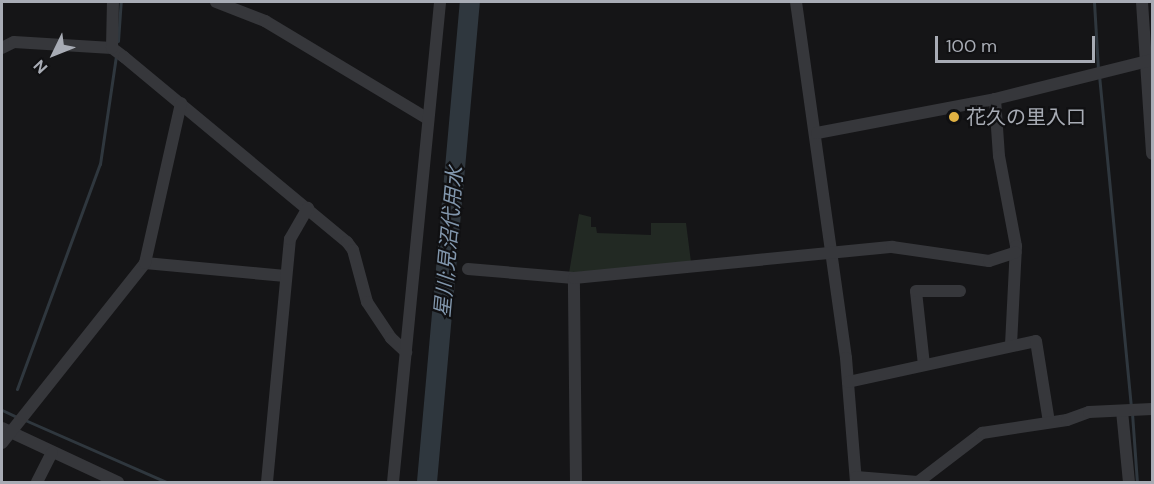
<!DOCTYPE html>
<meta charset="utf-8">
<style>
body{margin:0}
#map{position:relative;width:1154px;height:484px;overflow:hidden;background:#151517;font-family:"DM Sans","Noto Sans JP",sans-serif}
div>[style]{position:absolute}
.green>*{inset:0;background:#222923}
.stream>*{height:3px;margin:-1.5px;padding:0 1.5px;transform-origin:1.5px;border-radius:1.5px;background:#2f373e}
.river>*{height:20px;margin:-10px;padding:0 10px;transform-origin:10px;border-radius:10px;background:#2f373e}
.minor>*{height:12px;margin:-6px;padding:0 6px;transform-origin:6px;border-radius:6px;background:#36373b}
.dots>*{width:16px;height:16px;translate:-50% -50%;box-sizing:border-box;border:3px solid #101012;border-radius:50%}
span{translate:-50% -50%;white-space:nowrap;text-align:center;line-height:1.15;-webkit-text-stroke:4.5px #101012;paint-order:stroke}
.poi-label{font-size:20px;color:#a8acb5}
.left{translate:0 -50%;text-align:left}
.water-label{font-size:21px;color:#8297ad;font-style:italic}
.frame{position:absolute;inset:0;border:3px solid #a8acb5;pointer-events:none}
.north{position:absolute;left:24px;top:24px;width:60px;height:60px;-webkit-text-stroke:4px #101012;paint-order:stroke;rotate:227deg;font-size:16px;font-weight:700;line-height:24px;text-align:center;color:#a8acb5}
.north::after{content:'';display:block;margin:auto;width:21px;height:27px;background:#a8acb5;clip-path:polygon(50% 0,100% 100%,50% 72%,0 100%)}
.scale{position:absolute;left:935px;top:36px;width:160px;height:27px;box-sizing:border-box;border:3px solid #a8acb5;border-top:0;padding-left:8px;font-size:18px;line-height:21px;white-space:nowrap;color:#a8acb5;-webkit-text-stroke:4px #101012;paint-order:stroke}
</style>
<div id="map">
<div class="green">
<div style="clip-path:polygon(579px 214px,591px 217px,591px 227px,596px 227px,597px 233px,651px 235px,651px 223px,686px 223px,691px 262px,569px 273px)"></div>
</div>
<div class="stream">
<div style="left:1094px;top:2px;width:67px;rotate:86.6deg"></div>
<div style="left:118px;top:41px;width:39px;rotate:-86deg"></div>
<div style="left:1099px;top:75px;width:333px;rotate:84.5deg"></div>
<div style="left:17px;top:389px;width:240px;rotate:-69.8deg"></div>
<div style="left:100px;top:164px;width:109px;rotate:-81.6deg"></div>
<div style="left:2px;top:410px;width:19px;rotate:25deg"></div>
<div style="left:1132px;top:413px;width:69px;rotate:85.9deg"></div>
<div style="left:25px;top:420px;width:154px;rotate:23.7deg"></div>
</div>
<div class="river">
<div style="left:427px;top:482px;width:482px;rotate:-84.9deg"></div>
</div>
<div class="minor">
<div style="left:216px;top:2px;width:53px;rotate:21.2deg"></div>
<div style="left:265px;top:21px;width:190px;rotate:31deg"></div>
<div style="left:796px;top:2px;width:359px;rotate:82deg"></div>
<div style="left:846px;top:358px;width:124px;rotate:85.4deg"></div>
<div style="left:1142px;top:2px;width:152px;rotate:86.2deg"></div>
<div style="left:2px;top:48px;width:13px;rotate:-27deg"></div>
<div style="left:14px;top:42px;width:98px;rotate:3.5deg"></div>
<div style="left:112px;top:48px;width:15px;rotate:37deg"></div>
<div style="left:124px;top:57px;width:290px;rotate:39.7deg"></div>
<div style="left:347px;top:242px;width:10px;rotate:53deg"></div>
<div style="left:353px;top:250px;width:54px;rotate:74.9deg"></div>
<div style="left:367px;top:302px;width:43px;rotate:56.3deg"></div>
<div style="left:391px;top:338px;width:21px;rotate:43deg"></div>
<div style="left:112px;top:48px;width:46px;rotate:-88.8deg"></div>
<div style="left:995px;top:99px;width:57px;rotate:86deg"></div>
<div style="left:999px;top:156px;width:92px;rotate:79.3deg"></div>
<div style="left:1016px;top:246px;width:100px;rotate:92.9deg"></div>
<div style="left:817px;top:133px;width:181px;rotate:-10.8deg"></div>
<div style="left:995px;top:99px;width:162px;rotate:-14deg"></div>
<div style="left:145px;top:263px;width:141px;rotate:5.3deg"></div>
<div style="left:468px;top:269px;width:106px;rotate:4.9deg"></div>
<div style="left:924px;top:365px;width:74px;rotate:-96.2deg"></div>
<div style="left:916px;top:291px;width:44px"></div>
<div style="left:848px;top:382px;width:192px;rotate:-12.3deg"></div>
<div style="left:1036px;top:341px;width:82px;rotate:80.9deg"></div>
<div style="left:1122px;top:411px;width:71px;rotate:84.4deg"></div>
<div style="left:2px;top:428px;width:128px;rotate:25deg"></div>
<div style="left:2px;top:443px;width:230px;rotate:-51.5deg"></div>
<div style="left:145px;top:263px;width:164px;rotate:-77.3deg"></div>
<div style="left:856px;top:477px;width:62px;rotate:4.6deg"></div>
<div style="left:918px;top:482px;width:81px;rotate:-37.4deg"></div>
<div style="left:982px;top:433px;width:86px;rotate:-8.7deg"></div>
<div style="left:1067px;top:420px;width:23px;rotate:-20deg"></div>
<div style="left:1089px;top:412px;width:63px;rotate:-2.7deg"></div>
<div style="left:37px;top:482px;width:33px;rotate:-63deg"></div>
<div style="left:267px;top:482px;width:244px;rotate:-84.6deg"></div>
<div style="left:290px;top:239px;width:36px;rotate:-60deg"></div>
<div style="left:393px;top:482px;width:482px;rotate:-84.4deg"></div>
<div style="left:576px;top:482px;width:204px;rotate:-90.6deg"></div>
<div style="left:574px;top:278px;width:320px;rotate:-5.6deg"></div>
<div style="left:892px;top:247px;width:98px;rotate:8.2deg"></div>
<div style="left:989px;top:261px;width:28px;rotate:-18deg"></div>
</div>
<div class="dots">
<div style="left:954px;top:117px;background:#e1b243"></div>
</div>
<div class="poi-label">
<span class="left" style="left:966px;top:117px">花久の里入口</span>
</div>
<div class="water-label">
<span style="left:449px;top:242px;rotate:-85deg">星川;見沼代用水</span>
</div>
<div class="frame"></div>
<div class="north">N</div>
<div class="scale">100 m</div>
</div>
